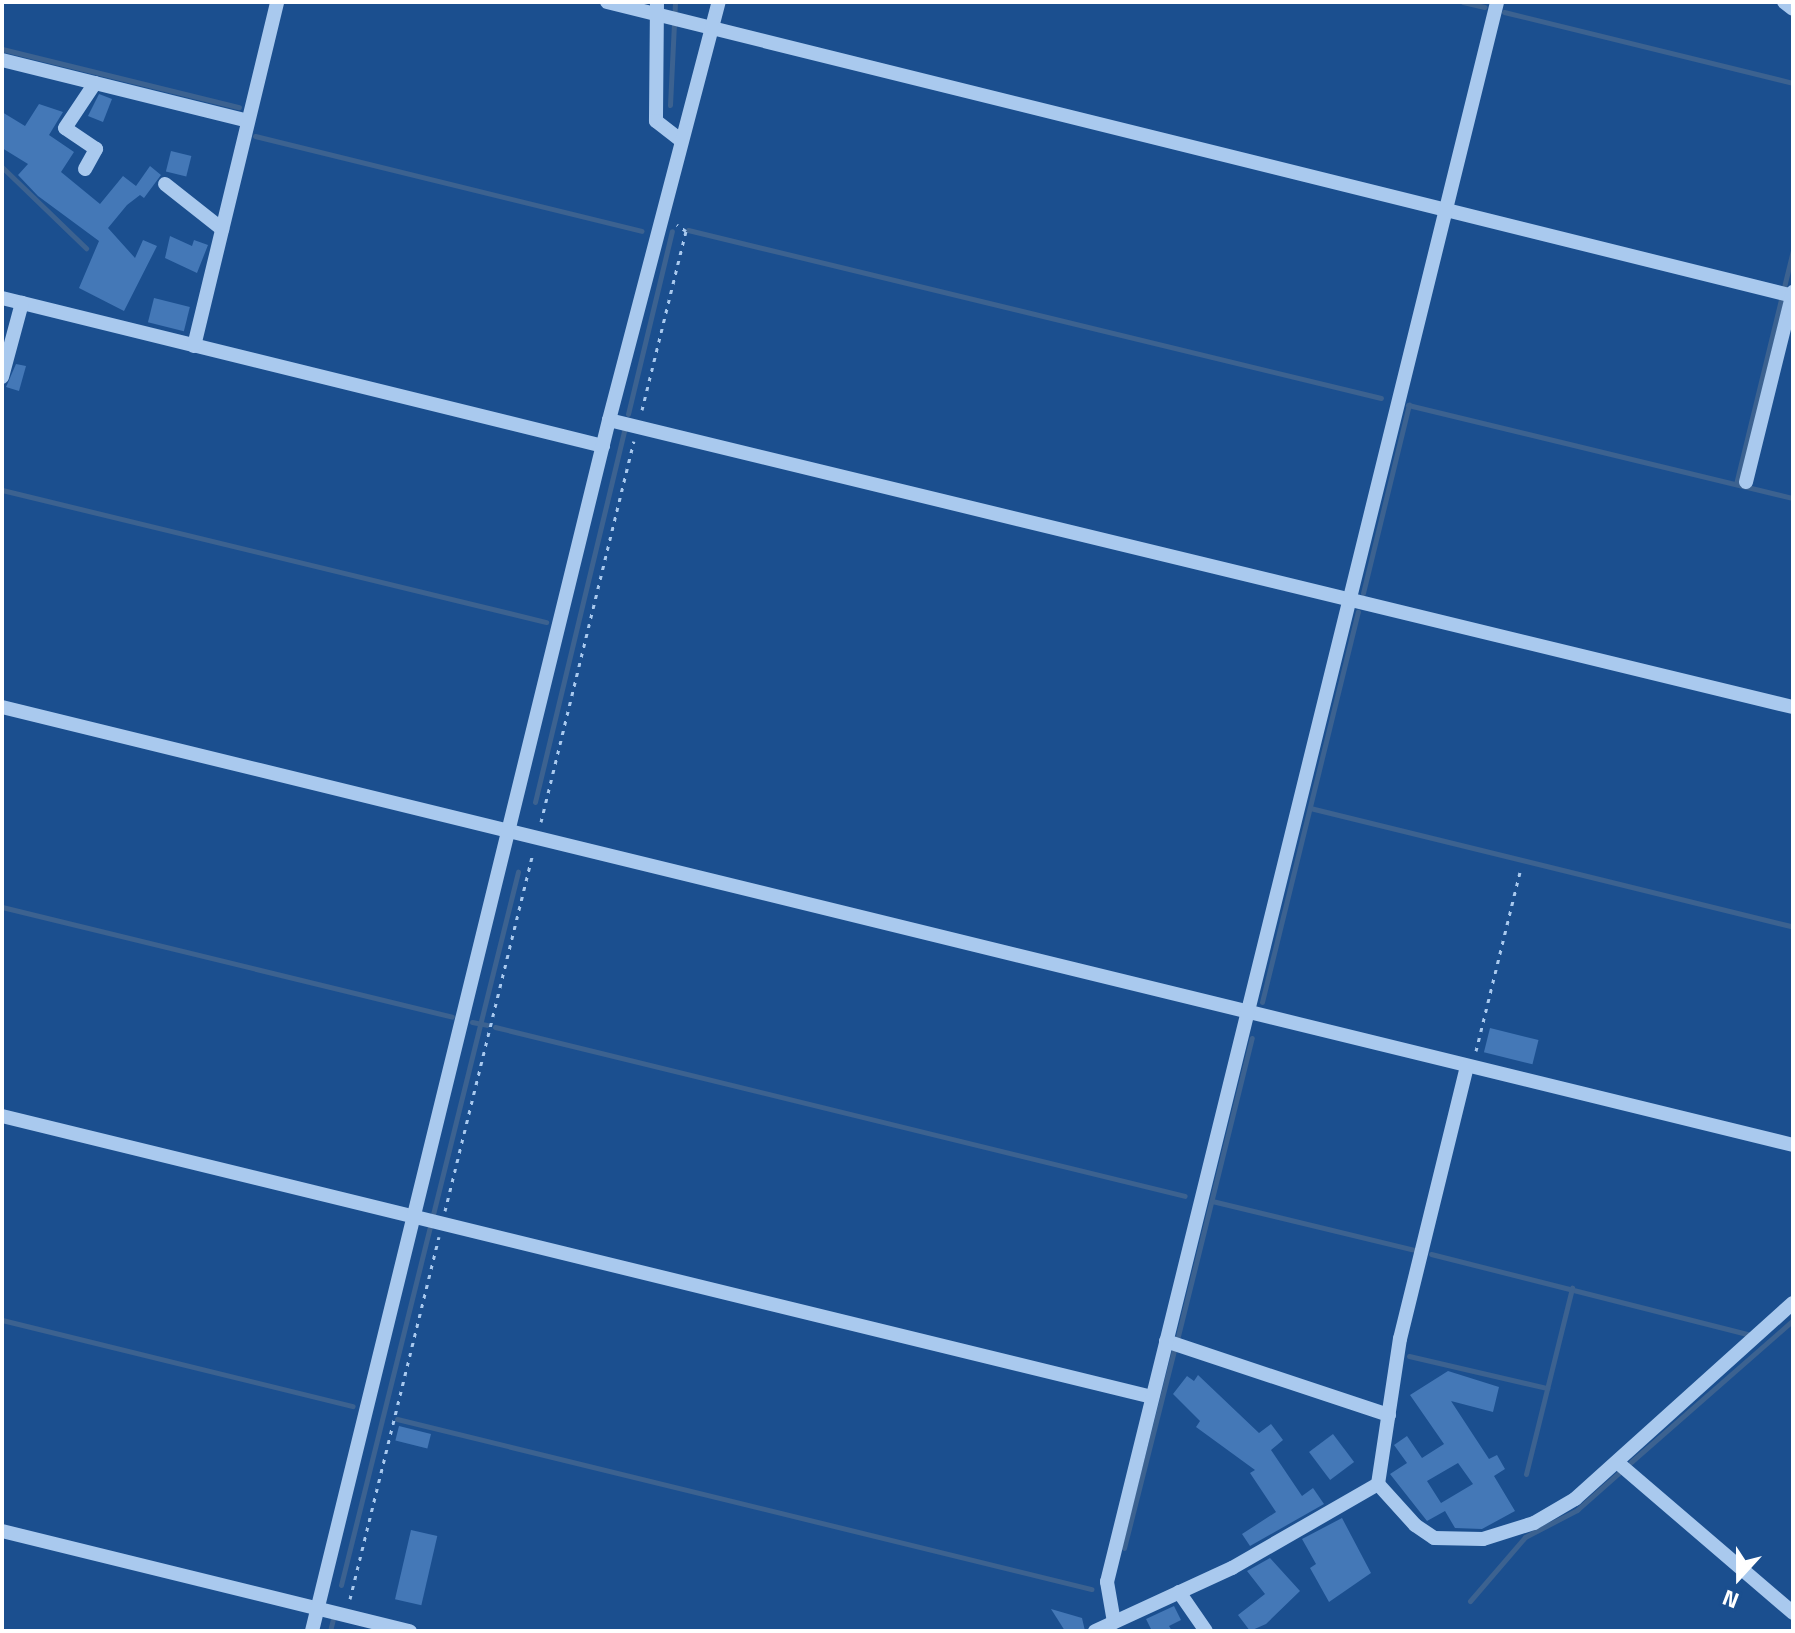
<!DOCTYPE html>
<style>
body{margin:0}
#map{position:relative;width:1795px;height:1633px;overflow:hidden;background:#1b4f8f;font-family:"Titillium Web",sans-serif}
div>[style]{position:absolute}
.stream>*{height:5px;margin:-2.5px;padding:0 2.5px;transform-origin:2.5px;border-radius:2.5px;background:#3c6290}
.building>*{inset:0;background:#4478b7;transform-origin:0 0}
.path>*{height:3px;margin-top:-1.5px;transform-origin:0;background:repeating-linear-gradient(90deg,#a9c9ee 0 4px,transparent 0 10px)}
.minor>*{height:14px;margin:-7px;padding:0 7px;transform-origin:7px;border-radius:7px;background:#a9c9ee}
span{translate:-50% -50%;white-space:nowrap;text-align:center;line-height:1.15;-webkit-text-stroke:6px #1b4f8f;paint-order:stroke}
.frame{position:absolute;inset:0;border:4px solid #fff;pointer-events:none}
.north{position:absolute;left:1699px;top:1537px;width:80px;height:80px;-webkit-text-stroke:6px #1b4f8f;paint-order:stroke;rotate:201deg;font-size:22px;font-weight:700;line-height:32px;text-align:center;color:#fff}
.north::after{content:'';display:block;margin:auto;width:28px;height:36px;background:#fff;clip-path:polygon(50% 0,100% 100%,50% 72%,0 100%)}
</style>
<div id="map">
<div class="stream">
<div style="left:1463px;top:2px;width:22px;rotate:13deg"></div>
<div style="left:1504px;top:12px;width:298px;rotate:13.8deg"></div>
<div style="left:2px;top:49px;width:244px;rotate:13.8deg"></div>
<div style="left:670px;top:105px;width:103px;rotate:-87.2deg"></div>
<div style="left:255px;top:136px;width:398px;rotate:13.8deg"></div>
<div style="left:2px;top:167px;width:117px;rotate:44deg"></div>
<div style="left:688px;top:230px;width:713px;rotate:13.63deg"></div>
<div style="left:1408px;top:405px;width:396px;rotate:13.6deg"></div>
<div style="left:628px;top:414px;width:188px;rotate:-76.5deg"></div>
<div style="left:1736px;top:484px;width:240px;rotate:-76.3deg"></div>
<div style="left:2px;top:490px;width:560px;rotate:13.64deg"></div>
<div style="left:1363px;top:593px;width:194px;rotate:-76.3deg"></div>
<div style="left:535px;top:802px;width:385px;rotate:-76.5deg"></div>
<div style="left:1310px;top:808px;width:497px;rotate:13.8deg"></div>
<div style="left:2px;top:907px;width:463px;rotate:13.7deg"></div>
<div style="left:1262px;top:1002px;width:402px;rotate:-76.2deg"></div>
<div style="left:472px;top:1022px;width:15px;rotate:11deg"></div>
<div style="left:495px;top:1027px;width:710px;rotate:13.76deg"></div>
<div style="left:1212px;top:1201px;width:208px;rotate:13.6deg"></div>
<div style="left:1431px;top:1254px;width:327px;rotate:14.2deg"></div>
<div style="left:2px;top:1320px;width:361px;rotate:13.8deg"></div>
<div style="left:1178px;top:1336px;width:307px;rotate:-76.1deg"></div>
<div style="left:1409px;top:1356px;width:142px;rotate:13.1deg"></div>
<div style="left:397px;top:1419px;width:715px;rotate:13.76deg"></div>
<div style="left:1631px;top:1462px;width:215px;rotate:-41.2deg"></div>
<div style="left:1526px;top:1474px;width:192px;rotate:-76.1deg"></div>
<div style="left:1124px;top:1548px;width:203px;rotate:-75.8deg"></div>
<div style="left:341px;top:1585px;width:735px;rotate:-76.06deg"></div>
<div style="left:1470px;top:1601px;width:84px;rotate:-49.3deg"></div>
<div style="left:1525px;top:1537px;width:59px;rotate:-27.4deg"></div>
<div style="left:1577px;top:1510px;width:57px;rotate:-41.5deg"></div>
<div style="left:330px;top:1631px;width:12px;rotate:-76deg"></div>
</div>
<div class="building">
<div style="clip-path:polygon(99px 94px,112px 99px,103px 122px,88px 116px)"></div>
<div style="clip-path:polygon(39px 104px,63px 112px,49px 135px,74px 152px,61px 172px,100px 204px,123px 176px,136px 186px,150px 166px,161px 175px,144px 198px,140px 195px,127px 205px,108px 228px,135px 258px,143px 240px,157px 246px,124px 311px,79px 288px,99px 241px,38px 196px,18px 175px,28px 164px,2px 148px,2px 112px,25px 126px)"></div>
<div style="left:171px;top:151px;width:21px;height:21px;rotate:14deg"></div>
<div style="clip-path:polygon(170px 236px,192px 246px,194px 240px,208px 245px,197px 273px,165px 258px)"></div>
<div style="left:154px;top:298px;width:37px;height:25px;rotate:14deg"></div>
<div style="clip-path:polygon(16px 364px,26px 366px,19px 391px,6px 387px)"></div>
<div style="left:1490px;top:1028px;width:50px;height:25px;rotate:14deg"></div>
<div style="clip-path:polygon(evenodd,1448px 1371px,1499px 1387px,1493px 1412px,1451px 1401px,1489px 1459px,1497px 1455px,1505px 1469px,1494px 1476px,1515px 1511px,1482px 1529px,1455px 1528px,1445px 1511px,1427px 1521px,1390px 1474px,1407px 1463px,1394px 1445px,1407px 1436px,1422px 1458px,1444px 1444px,1410px 1395px,1448px 1371px,1458px 1463px,1473px 1484px,1441px 1503px,1427px 1481px,1458px 1463px)"></div>
<div style="clip-path:polygon(1198px 1375px,1259px 1433px,1271px 1424px,1283px 1440px,1271px 1450px,1302px 1496px,1313px 1488px,1324px 1504px,1250px 1546px,1242px 1534px,1276px 1512px,1250px 1473px,1255px 1470px,1196px 1427px,1200px 1421px,1173px 1394px,1187px 1376px,1194px 1381px)"></div>
<div style="left:399px;top:1426px;width:33px;height:15px;rotate:14deg"></div>
<div style="left:1333px;top:1434px;width:35px;height:30px;rotate:53deg"></div>
<div style="clip-path:polygon(1342px 1518px,1371px 1573px,1329px 1602px,1310px 1568px,1316px 1564px,1302px 1539px)"></div>
<div style="left:411px;top:1530px;width:27px;height:71px;rotate:13deg"></div>
<div style="clip-path:polygon(1270px 1558px,1300px 1591px,1266px 1624px,1250px 1631px,1238px 1615px,1265px 1594px,1247px 1571px)"></div>
<div style="clip-path:polygon(1174px 1606px,1181px 1620px,1169px 1626px,1172px 1631px,1152px 1631px,1146px 1619px)"></div>
<div style="clip-path:polygon(1051px 1609px,1082px 1618px,1085px 1631px,1065px 1631px)"></div>
</div>
<div class="path">
<div style="left:642px;top:410px;width:184px;rotate:-76.2deg"></div>
<div style="left:686px;top:231px;width:11px;rotate:-146deg"></div>
<div style="left:541px;top:822px;width:392px;rotate:-76.3deg"></div>
<div style="left:1476px;top:1051px;width:184px;rotate:-76.2deg"></div>
<div style="left:445px;top:1211px;width:369px;rotate:-76.2deg"></div>
<div style="left:350px;top:1599px;width:373px;rotate:-76.2deg"></div>
</div>
<div class="minor">
<div style="left:607px;top:2px;width:1222px;rotate:13.92deg"></div>
<div style="left:657px;top:2px;width:119px;rotate:90.5deg"></div>
<div style="left:656px;top:121px;width:31px;rotate:38deg"></div>
<div style="left:1784px;top:2px;width:11px;rotate:38deg"></div>
<div style="left:2px;top:60px;width:253px;rotate:13.9deg"></div>
<div style="left:85px;top:169px;width:23px;rotate:-61deg"></div>
<div style="left:96px;top:149px;width:37px;rotate:-146deg"></div>
<div style="left:65px;top:128px;width:54px;rotate:-56.3deg"></div>
<div style="left:165px;top:184px;width:73px;rotate:38.3deg"></div>
<div style="left:2px;top:298px;width:619px;rotate:13.83deg"></div>
<div style="left:194px;top:346px;width:354px;rotate:-76.4deg"></div>
<div style="left:2px;top:377px;width:77px;rotate:-74.9deg"></div>
<div style="left:609px;top:420px;width:1218px;rotate:13.63deg"></div>
<div style="left:1746px;top:482px;width:196px;rotate:-76.1deg"></div>
<div style="left:2px;top:707px;width:1844px;rotate:13.74deg"></div>
<div style="left:2px;top:1116px;width:1184px;rotate:13.73deg"></div>
<div style="left:1166px;top:1341px;width:235px;rotate:18.4deg"></div>
<div style="left:1617px;top:1462px;width:232px;rotate:40.6deg"></div>
<div style="left:1378px;top:1484px;width:55px;rotate:47.9deg"></div>
<div style="left:1415px;top:1525px;width:23px;rotate:34deg"></div>
<div style="left:1434px;top:1538px;width:49px;rotate:1.2deg"></div>
<div style="left:1483px;top:1539px;width:53px;rotate:-17.4deg"></div>
<div style="left:1534px;top:1523px;width:48px;rotate:-30.3deg"></div>
<div style="left:1575px;top:1499px;width:293px;rotate:-42deg"></div>
<div style="left:2px;top:1531px;width:420px;rotate:13.8deg"></div>
<div style="left:1179px;top:1592px;width:47px;rotate:55.3deg"></div>
<div style="left:1114px;top:1622px;width:41px;rotate:-99.9deg"></div>
<div style="left:1107px;top:1582px;width:1627px;rotate:-76.13deg"></div>
<div style="left:312px;top:1631px;width:1247px;rotate:-76.22deg"></div>
<div style="left:609px;top:420px;width:432px;rotate:-75.3deg"></div>
<div style="left:1095px;top:1631px;width:151px;rotate:-24.7deg"></div>
<div style="left:1232px;top:1568px;width:168px;rotate:-29.9deg"></div>
<div style="left:1378px;top:1484px;width:147px;rotate:-81.4deg"></div>
<div style="left:1400px;top:1339px;width:281px;rotate:-76.2deg"></div>
</div>
<div class="frame"></div>
<div class="north">N</div>
</div>
